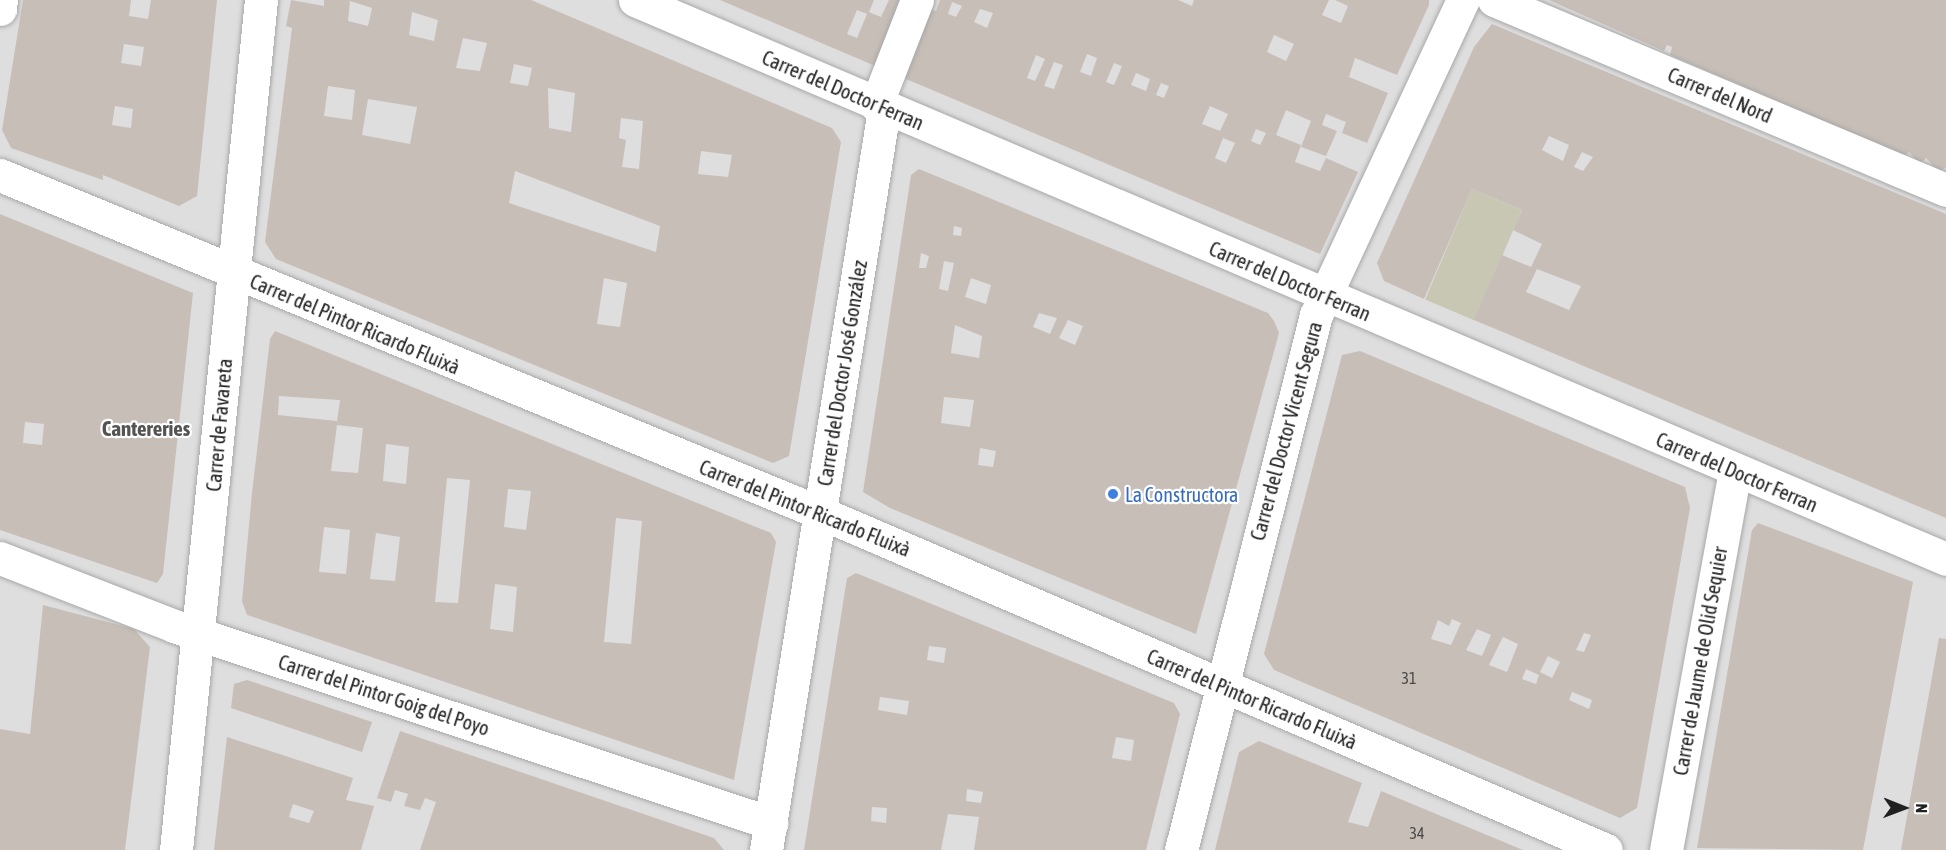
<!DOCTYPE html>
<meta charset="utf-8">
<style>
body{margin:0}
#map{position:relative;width:1946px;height:850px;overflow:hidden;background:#f2eee8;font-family:"Asap Condensed",sans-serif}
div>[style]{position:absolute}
.residential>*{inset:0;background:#dfdede;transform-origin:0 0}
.construction>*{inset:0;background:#c7c7b3;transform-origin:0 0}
.building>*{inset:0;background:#c7beb7}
.roads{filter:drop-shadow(0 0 2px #a8a8a8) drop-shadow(0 0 2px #a8a8a8)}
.minor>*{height:33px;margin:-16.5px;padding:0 16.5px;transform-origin:16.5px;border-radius:16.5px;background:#fff}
.dots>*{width:16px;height:16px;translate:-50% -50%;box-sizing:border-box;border:3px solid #fff;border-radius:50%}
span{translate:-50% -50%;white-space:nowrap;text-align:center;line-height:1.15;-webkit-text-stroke:4.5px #fff;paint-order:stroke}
.number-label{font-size:16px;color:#4a4846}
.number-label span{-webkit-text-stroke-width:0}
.street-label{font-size:20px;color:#212121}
.shop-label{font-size:20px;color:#366cbe}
.left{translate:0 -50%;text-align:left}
.neighbourhood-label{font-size:21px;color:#545454;font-weight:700}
.north{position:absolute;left:1874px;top:778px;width:60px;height:60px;-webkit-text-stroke:4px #fff;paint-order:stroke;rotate:91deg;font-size:16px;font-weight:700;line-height:24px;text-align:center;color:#212121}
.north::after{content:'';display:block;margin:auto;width:21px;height:27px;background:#212121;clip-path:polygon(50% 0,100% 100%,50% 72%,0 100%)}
</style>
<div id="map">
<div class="residential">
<div style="left:0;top:0;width:1946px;height:850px"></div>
</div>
<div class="construction">
<div style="left:1472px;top:189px;width:54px;height:120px;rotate:23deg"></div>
</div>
<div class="building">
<div style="clip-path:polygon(evenodd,23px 0,131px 0,129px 16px,148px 19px,151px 0,217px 0,197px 196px,179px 206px,103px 175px,103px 180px,11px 148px,2px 130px,23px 0,124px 44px,144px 47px,141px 66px,121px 63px,124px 44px,23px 0,115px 106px,133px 109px,131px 128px,112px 125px,115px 106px)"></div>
<div style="clip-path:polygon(evenodd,291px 0,324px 6px,324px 0,531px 0,832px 128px,841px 142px,789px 456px,773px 463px,276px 259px,265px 242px,292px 28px,286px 26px,291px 0,350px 1px,372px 8px,368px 26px,348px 21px,350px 1px,291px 0,412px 12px,438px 20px,434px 41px,409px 35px,412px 12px,291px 0,463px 38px,487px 43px,480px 71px,456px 68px,463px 38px,291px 0,514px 64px,532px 68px,528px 86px,510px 83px,514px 64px,291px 0,328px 86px,355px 90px,352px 120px,324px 116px,328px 86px,291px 0,548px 88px,575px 93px,571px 132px,549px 128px,548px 88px,291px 0,368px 99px,417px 107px,410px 144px,362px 135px,368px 99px,291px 0,621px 118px,643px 121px,639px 169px,622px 167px,626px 140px,619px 138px,621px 118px,291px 0,701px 151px,732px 155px,728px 177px,698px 174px,701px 151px,291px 0,515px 171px,660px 226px,656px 252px,509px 203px,515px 171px,291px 0,604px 278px,627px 283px,620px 327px,597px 324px,604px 278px)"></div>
<div style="clip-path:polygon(evenodd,720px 0,874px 0,869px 12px,881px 17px,889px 0,907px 0,880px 68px,720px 0,857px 10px,867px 14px,857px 38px,847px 34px,857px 10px)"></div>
<div style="clip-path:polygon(evenodd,940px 0,1178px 0,1192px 6px,1194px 0,1329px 0,1322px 15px,1341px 23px,1348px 6px,1335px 0,1429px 0,1429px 5px,1397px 75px,1355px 58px,1349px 77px,1388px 93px,1367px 143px,1342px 133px,1346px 122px,1326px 114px,1322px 125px,1337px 131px,1326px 156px,1301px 147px,1311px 121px,1286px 110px,1276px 135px,1301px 145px,1295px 162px,1320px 171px,1326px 158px,1358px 172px,1320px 254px,899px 76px,925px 7px,936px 11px,940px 0,952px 2px,962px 6px,956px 17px,948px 14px,952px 2px,940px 0,980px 9px,993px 13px,987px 28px,974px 22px,980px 9px,940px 0,1274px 35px,1294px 44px,1286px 61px,1267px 52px,1274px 35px,940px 0,1087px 54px,1097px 58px,1091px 76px,1080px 72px,1087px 54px,940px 0,1036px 55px,1045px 59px,1035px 81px,1027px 78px,1036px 55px,940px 0,1054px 62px,1063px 65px,1054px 89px,1044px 86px,1054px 62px,940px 0,1114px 63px,1122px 66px,1114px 85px,1106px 82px,1114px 63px,940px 0,1136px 73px,1150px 79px,1146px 91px,1131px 85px,1136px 73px,940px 0,1161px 83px,1169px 86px,1164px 98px,1156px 95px,1161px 83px,940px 0,1210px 106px,1228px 114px,1220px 131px,1202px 124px,1210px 106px,940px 0,1256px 129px,1266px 133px,1260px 145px,1251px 141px,1256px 129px,940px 0,1223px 138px,1235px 143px,1226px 163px,1215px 158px,1223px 138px)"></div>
<div style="clip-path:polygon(1549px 0,1946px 0,1946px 167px,1939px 172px,1926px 158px,1920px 164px,1909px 152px,1905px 156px,1670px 55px,1672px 47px,1667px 45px,1664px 51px)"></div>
<div style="clip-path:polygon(evenodd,1492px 24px,1946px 214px,1946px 518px,1474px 320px,1502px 255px,1531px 267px,1542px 244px,1513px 230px,1522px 210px,1472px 189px,1424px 299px,1384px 281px,1377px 263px,1474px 47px,1492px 24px,1549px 136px,1569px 145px,1563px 161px,1542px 150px,1549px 136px,1492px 24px,1582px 152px,1593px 157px,1583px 171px,1574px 167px,1582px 152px,1492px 24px,1537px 269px,1581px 286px,1569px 310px,1526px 292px,1537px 269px)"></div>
<div style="clip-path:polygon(evenodd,919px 169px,1268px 313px,1274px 321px,1279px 333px,1196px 634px,890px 508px,863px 492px,911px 175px,919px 169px,954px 226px,962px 228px,961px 236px,953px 235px,954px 226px,919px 169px,921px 253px,929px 256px,926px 268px,919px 268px,921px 253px,919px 169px,944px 261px,954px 263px,948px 291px,939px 289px,944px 261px,919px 169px,971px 278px,991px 285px,986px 304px,965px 297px,971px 278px,919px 169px,1039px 313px,1057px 318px,1050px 334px,1033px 327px,1039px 313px,919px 169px,1068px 320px,1083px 326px,1075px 345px,1059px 338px,1068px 320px,919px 169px,955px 325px,982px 336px,979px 358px,951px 353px,955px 325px,919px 169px,944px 397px,974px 400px,970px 427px,941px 423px,944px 397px,919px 169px,980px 448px,996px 451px,993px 467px,978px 465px,980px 448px)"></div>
<div style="clip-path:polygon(evenodd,0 214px,193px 293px,163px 574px,157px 583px,0 530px,0 214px,25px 422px,44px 424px,42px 445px,23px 443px,25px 422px)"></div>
<div style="clip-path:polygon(evenodd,275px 331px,771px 533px,776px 542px,734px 780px,247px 615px,242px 601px,252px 493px,270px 339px,275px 331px,279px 396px,340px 400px,337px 421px,278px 415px,279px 396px,275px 331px,337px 425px,363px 428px,358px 473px,331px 471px,337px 425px,275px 331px,386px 444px,409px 447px,406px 484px,383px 481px,386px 444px,275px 331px,447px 478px,470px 480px,458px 603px,435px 602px,447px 478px,275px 331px,508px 489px,531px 491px,526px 530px,504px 527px,508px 489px,275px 331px,616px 518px,642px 521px,631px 644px,604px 642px,616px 518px,275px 331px,324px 527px,350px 530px,346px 574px,319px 572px,324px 527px,275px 331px,376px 533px,400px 537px,395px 581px,370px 579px,376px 533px,275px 331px,495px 584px,517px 587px,513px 632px,490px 629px,495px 584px)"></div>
<div style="clip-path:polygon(evenodd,1360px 351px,1685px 487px,1690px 508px,1637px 808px,1620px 818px,1274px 670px,1264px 654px,1342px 355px,1360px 351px,1452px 619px,1461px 623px,1451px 645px,1431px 639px,1438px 620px,1449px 626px,1452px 619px,1360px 351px,1477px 629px,1491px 635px,1482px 656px,1466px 650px,1477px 629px,1360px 351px,1584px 633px,1591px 635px,1584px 652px,1576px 650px,1584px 633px,1360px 351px,1503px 637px,1518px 644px,1507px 672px,1489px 665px,1503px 637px,1360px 351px,1548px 656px,1560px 662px,1552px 678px,1540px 672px,1548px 656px,1360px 351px,1526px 669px,1539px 675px,1536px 684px,1522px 679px,1526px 669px,1360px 351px,1572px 692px,1592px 700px,1589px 709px,1569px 700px,1572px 692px)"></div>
<div style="clip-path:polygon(1758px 523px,1913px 582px,1863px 850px,1697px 848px,1752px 530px)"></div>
<div style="clip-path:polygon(evenodd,856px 573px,1174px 703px,1180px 714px,1146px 850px,974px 850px,979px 817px,948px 814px,941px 850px,804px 850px,847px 578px,856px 573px,929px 646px,946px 648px,944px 663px,927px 660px,929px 646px,856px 573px,880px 697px,909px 701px,907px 715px,878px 710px,880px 697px,856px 573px,1116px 737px,1134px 740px,1131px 761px,1112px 758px,1116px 737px,856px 573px,967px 789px,983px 792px,981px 803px,966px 801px,967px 789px,856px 573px,872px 807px,887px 808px,886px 823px,871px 821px,872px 807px)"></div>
<div style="clip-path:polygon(43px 605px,134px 629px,150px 647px,125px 850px,0 850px,0 729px,30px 734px)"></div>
<div style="clip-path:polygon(1939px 638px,1946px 639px,1946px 850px,1901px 850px)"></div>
<div style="clip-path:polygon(247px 680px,372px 722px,362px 752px,231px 708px,234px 684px)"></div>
<div style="clip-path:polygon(400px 731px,714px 838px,724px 850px,420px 850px,436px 802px,425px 798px,420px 810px,404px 806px,408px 794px,395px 790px,391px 802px,377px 798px)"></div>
<div style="clip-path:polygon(evenodd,227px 737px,353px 778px,346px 800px,374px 806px,361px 850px,214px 850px,227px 737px,293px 804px,314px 811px,309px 823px,289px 817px,293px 804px)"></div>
<div style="clip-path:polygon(1259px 741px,1362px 783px,1348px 822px,1368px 827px,1381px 791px,1523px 850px,1215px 850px,1239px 752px)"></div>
</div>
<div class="roads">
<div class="minor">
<div style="left:635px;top:0;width:1425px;rotate:23.09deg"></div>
<div style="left:1494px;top:0;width:490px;rotate:22.8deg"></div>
<div style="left:0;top:9px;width:9px;rotate:-84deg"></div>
<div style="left:876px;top:105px;width:113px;rotate:-68.7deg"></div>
<div style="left:0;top:175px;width:888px;rotate:22.38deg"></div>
<div style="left:821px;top:513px;width:854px;rotate:23.23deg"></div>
<div style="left:0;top:558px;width:187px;rotate:21.3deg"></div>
<div style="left:174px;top:626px;width:629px;rotate:18.26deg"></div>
<div style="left:176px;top:850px;width:854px;rotate:-84.29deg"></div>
<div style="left:766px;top:850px;width:750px;rotate:-80.95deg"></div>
<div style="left:1181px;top:850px;width:552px;rotate:-75.84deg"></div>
<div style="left:1316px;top:315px;width:348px;rotate:-65deg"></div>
<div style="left:1666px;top:850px;width:384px;rotate:-79.7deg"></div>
</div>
</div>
<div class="dots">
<div style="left:1113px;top:494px;background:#3f7fe0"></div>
</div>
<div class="number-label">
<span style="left:1409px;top:678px">31</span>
<span style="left:1417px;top:833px">34</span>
</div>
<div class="street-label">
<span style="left:843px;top:90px;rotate:23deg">Carrer del Doctor Ferran</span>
<span style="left:1720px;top:95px;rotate:23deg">Carrer del Nord</span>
<span style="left:1290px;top:281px;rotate:23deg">Carrer del Doctor Ferran</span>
<span style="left:355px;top:324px;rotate:23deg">Carrer del Pintor Ricardo Fluixà</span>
<span style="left:842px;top:373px;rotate:-81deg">Carrer del Doctor José González</span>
<span style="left:219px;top:425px;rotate:-85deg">Carrer de Favareta</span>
<span style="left:1286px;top:431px;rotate:-75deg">Carrer del Doctor Vicent Segura</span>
<span style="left:1737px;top:472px;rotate:23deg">Carrer del Doctor Ferran</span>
<span style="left:805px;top:508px;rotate:22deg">Carrer del Pintor Ricardo Fluixà</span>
<span style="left:1700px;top:661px;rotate:-80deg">Carrer de Jaume de Olid Sequier</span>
<span style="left:384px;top:695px;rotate:18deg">Carrer del Pintor Goig del Poyo</span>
<span style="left:1252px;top:699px;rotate:23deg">Carrer del Pintor Ricardo Fluixà</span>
</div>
<div class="shop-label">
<span class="left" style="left:1125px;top:494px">La Constructora</span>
</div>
<div class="neighbourhood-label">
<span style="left:146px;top:428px">Cantereries</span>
</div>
<div class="north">N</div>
</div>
